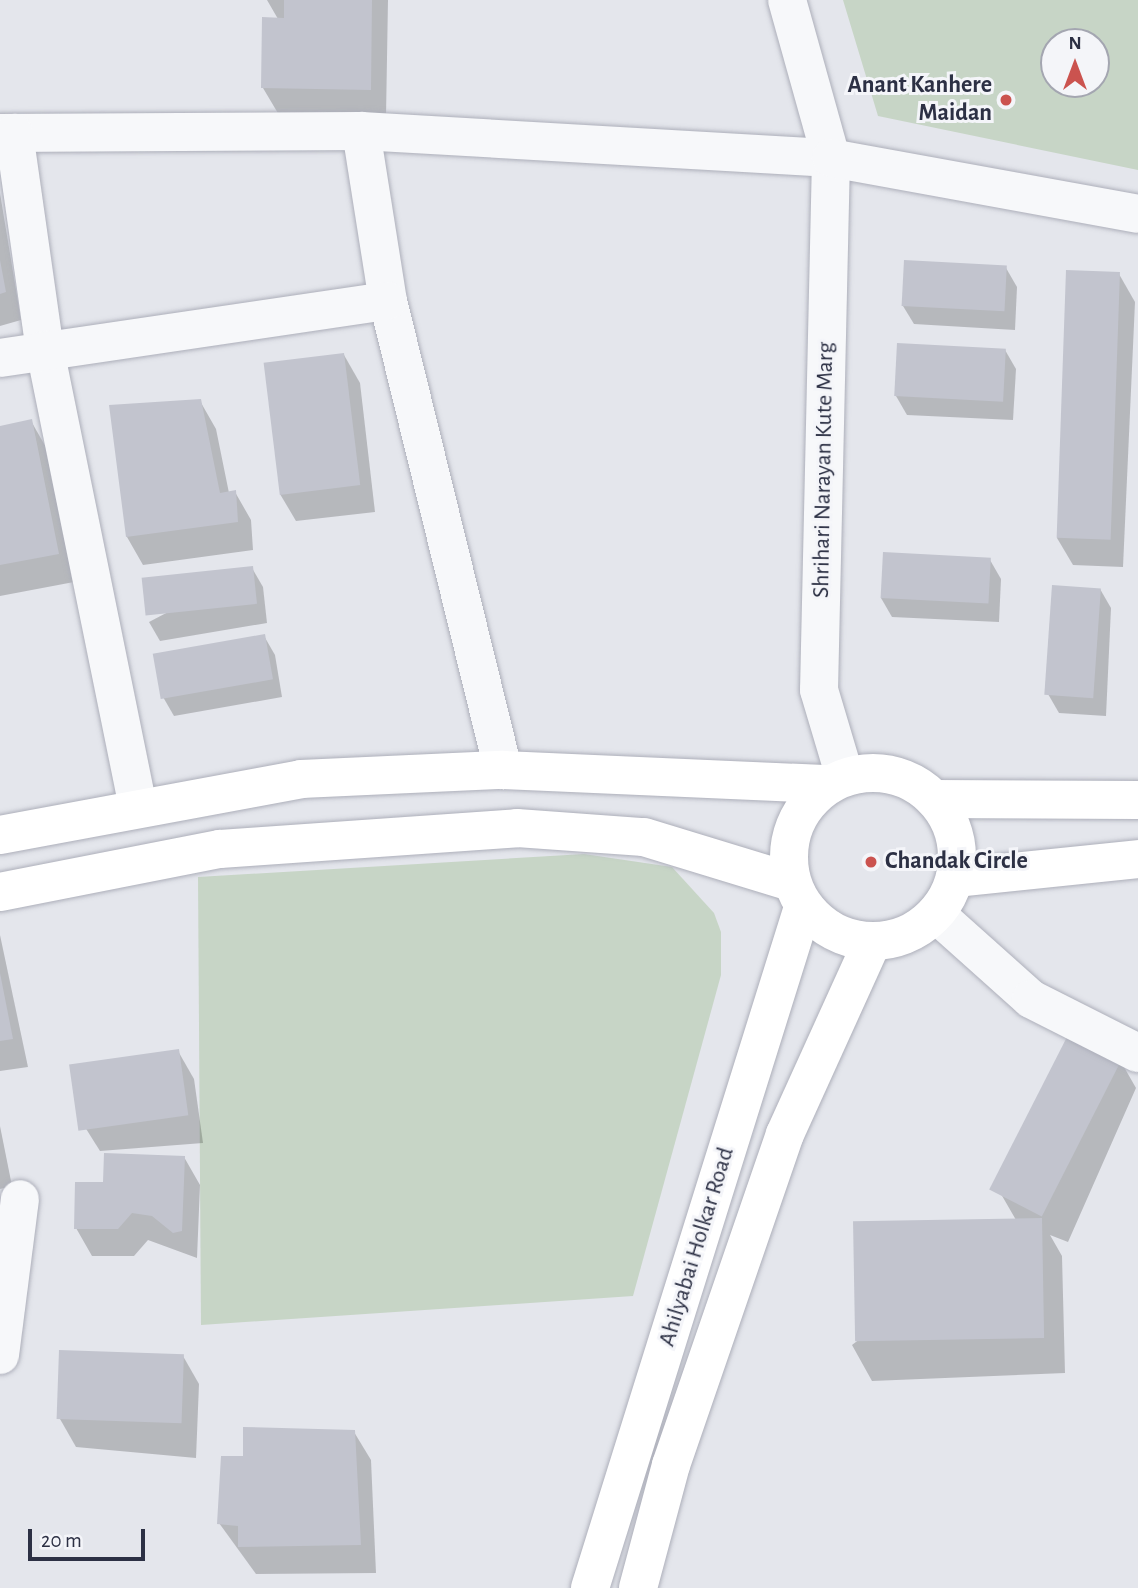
<!DOCTYPE html>
<style>
body{margin:0}
#map{position:relative;width:1138px;height:1588px;overflow:hidden;background:#e4e6ec;font-family:"Alegreya Sans",sans-serif}
div>[style]{position:absolute}
.green>*{inset:0;background:#c7d5c6}
.shadow>*{inset:0;background:#0003}
.building>*{inset:0;background:#c2c4ce;transform-origin:0 0}
.roads{filter:drop-shadow(0 0 2px #adafba) drop-shadow(0 0 2px #adafba)}
.minor>*{height:38px;margin:-19px;padding:0 19px;transform-origin:19px;border-radius:19px;background:#f7f8fa}
.major>*{height:38px;margin:-19px;padding:0 19px;transform-origin:19px;border-radius:19px;background:#fff}
.major>.ring{margin:-19px;padding:0;box-sizing:content-box;background:none;border:38px solid #fff;border-radius:50%}
.dots>*{width:19px;height:19px;translate:-50% -50%;box-sizing:border-box;border:4px solid #f4f5f9;border-radius:50%}
span{translate:-50% -50%;white-space:nowrap;text-align:center;line-height:1.15;-webkit-text-stroke:6px #f4f5f9;paint-order:stroke}
.poi-label{font-size:24px;color:#2c3044;font-weight:700}
.right{translate:-100% -50%;text-align:right}
.left{translate:0 -50%;text-align:left}
.street-label{font-size:24px;color:#2c3044}
.north{position:absolute;left:1040px;top:28px;width:70px;height:70px;box-sizing:border-box;background:#f4f5f9;border:2px solid #a4a6b1;border-radius:50%;rotate:0deg;font-size:19px;font-weight:700;line-height:28px;text-align:center;color:#2c3044}
.north::after{content:'';display:block;margin:auto;width:24px;height:32px;background:#cb534f;clip-path:polygon(50% 0,100% 100%,50% 72%,0 100%)}
.scale{position:absolute;left:28px;top:1529px;width:117px;height:32px;box-sizing:border-box;border:4px solid #2c3044;border-top:0;padding-left:9px;font-size:21px;line-height:24px;white-space:nowrap;color:#2c3044;-webkit-text-stroke:5px #f4f5f9;paint-order:stroke}
</style>
<div id="map">
<div class="green">
<div style="clip-path:polygon(evenodd,843px 0,1138px 0,1138px 170px,878px 116px,843px 0,1096px 42px,1096px 84px,1054px 84px,1054px 42px,1096px 42px)"></div>
<div style="clip-path:polygon(584px 854px,672px 867px,714px 913px,721px 932px,721px 975px,633px 1296px,201px 1325px,198px 877px)"></div>
</div>
<div class="shadow">
<div style="clip-path:polygon(267px 0,388px 0,386px 117px,279px 115px,263px 88px,278px 19px)"></div>
<div style="clip-path:polygon(0 193px,21px 320px,0 326px)"></div>
<div style="clip-path:polygon(1006px 268px,1017px 287px,1015px 330px,914px 324px,903px 306px)"></div>
<div style="clip-path:polygon(1119px 274px,1135px 302px,1123px 567px,1073px 565px,1057px 538px)"></div>
<div style="clip-path:polygon(1005px 350px,1016px 369px,1013px 420px,907px 415px,896px 396px)"></div>
<div style="clip-path:polygon(344px 355px,360px 383px,375px 512px,296px 521px,280px 494px)"></div>
<div style="clip-path:polygon(200px 401px,216px 429px,229px 493px,235px 492px,251px 520px,253px 550px,143px 565px,127px 537px,111px 406px)"></div>
<div style="clip-path:polygon(31px 421px,47px 449px,74px 582px,0 596px,0 427px)"></div>
<div style="clip-path:polygon(990px 560px,1001px 579px,999px 622px,892px 617px,881px 598px)"></div>
<div style="clip-path:polygon(252px 568px,263px 587px,267px 623px,160px 641px,149px 622px)"></div>
<div style="clip-path:polygon(1100px 589px,1111px 608px,1106px 716px,1059px 713px,1048px 694px)"></div>
<div style="clip-path:polygon(264px 636px,275px 655px,282px 697px,174px 716px,163px 697px)"></div>
<div style="clip-path:polygon(0 935px,28px 1067px,0 1071px)"></div>
<div style="clip-path:polygon(178px 1051px,194px 1079px,203px 1143px,100px 1151px,83px 1124px)"></div>
<div style="clip-path:polygon(1120px 1060px,1136px 1088px,1068px 1242px,1050px 1235px,1062px 1256px,1065px 1373px,872px 1381px,852px 1345px,1016px 1220px,1001px 1194px)"></div>
<div style="clip-path:polygon(0 1126px,12px 1186px,0 1189px)"></div>
<div style="clip-path:polygon(184px 1157px,200px 1185px,197px 1258px,148px 1240px,134px 1256px,92px 1256px,76px 1228px,105px 1183px)"></div>
<div style="clip-path:polygon(183px 1356px,199px 1384px,196px 1458px,76px 1447px,60px 1419px)"></div>
<div style="clip-path:polygon(354px 1432px,371px 1460px,376px 1573px,256px 1574px,219px 1523px,245px 1457px)"></div>
</div>
<div class="building">
<div style="clip-path:polygon(284px 0,372px 0,371px 90px,261px 88px,262px 17px,284px 18px)"></div>
<div style="clip-path:polygon(0 260px,6px 292px,0 294px)"></div>
<div style="left:904px;top:260px;width:103px;height:46px;rotate:3deg"></div>
<div style="left:1066px;top:270px;width:54px;height:268px;rotate:2deg"></div>
<div style="left:897px;top:343px;width:109px;height:53px;rotate:3deg"></div>
<div style="left:344px;top:353px;width:133px;height:81px;rotate:83deg"></div>
<div style="clip-path:polygon(201px 399px,220px 493px,236px 490px,238px 522px,126px 537px,109px 405px)"></div>
<div style="clip-path:polygon(32px 419px,59px 554px,0 565px,0 426px)"></div>
<div style="left:883px;top:552px;width:108px;height:46px;rotate:3deg"></div>
<div style="left:253px;top:566px;width:38px;height:112px;rotate:84deg"></div>
<div style="left:1052px;top:585px;width:49px;height:110px;rotate:4deg"></div>
<div style="left:265px;top:634px;width:46px;height:114px;rotate:80deg"></div>
<div style="clip-path:polygon(0 973px,13px 1039px,0 1041px)"></div>
<div style="left:1070px;top:1031px;width:59px;height:178px;rotate:27deg"></div>
<div style="left:179px;top:1049px;width:67px;height:111px;rotate:82deg"></div>
<div style="clip-path:polygon(104px 1153px,185px 1156px,182px 1231px,173px 1233px,152px 1216px,132px 1213px,118px 1229px,74px 1229px,75px 1182px,103px 1182px)"></div>
<div style="left:1042px;top:1218px;width:120px;height:189px;rotate:89deg"></div>
<div style="left:59px;top:1350px;width:125px;height:69px;rotate:2deg"></div>
<div style="clip-path:polygon(243px 1427px,355px 1430px,361px 1545px,238px 1547px,238px 1526px,217px 1524px,221px 1456px,243px 1456px)"></div>
</div>
<div class="roads">
<div class="minor">
<div style="left:787px;top:0;width:164px;rotate:74.4deg"></div>
<div style="left:831px;top:158px;width:532px;rotate:91.29deg"></div>
<div style="left:819px;top:690px;width:91px;rotate:73.4deg"></div>
<div style="left:361px;top:131px;width:172px;rotate:81deg"></div>
<div style="left:388px;top:301px;width:483px;rotate:76.2deg"></div>
<div style="left:0;top:133px;width:361px;rotate:-0.3deg"></div>
<div style="left:361px;top:131px;width:471px;rotate:3.3deg"></div>
<div style="left:831px;top:158px;width:312px;rotate:10.3deg"></div>
<div style="left:14px;top:133px;width:219px;rotate:81.9deg"></div>
<div style="left:45px;top:350px;width:467px;rotate:78.5deg"></div>
<div style="left:0;top:358px;width:392px;rotate:-8.4deg"></div>
<div style="left:936px;top:914px;width:127px;rotate:41.8deg"></div>
<div style="left:1031px;top:999px;width:120px;rotate:26.8deg"></div>
<div style="left:0;top:1355px;width:157px;rotate:-82.7deg"></div>
</div>
<div class="major">
<div class="ring" style="left:789px;top:773px;width:130px;height:130px"></div>
<div style="left:934px;top:799px;width:204px;rotate:0.3deg"></div>
<div style="left:0;top:835px;width:306px;rotate:-10.5deg"></div>
<div style="left:301px;top:779px;width:202px;rotate:-2.6deg"></div>
<div style="left:503px;top:770px;width:327px;rotate:2.5deg"></div>
<div style="left:955px;top:878px;width:184px;rotate:-5.9deg"></div>
<div style="left:0;top:892px;width:224px;rotate:-11.1deg"></div>
<div style="left:220px;top:849px;width:298px;rotate:-4deg"></div>
<div style="left:517px;top:828px;width:127px;rotate:4.1deg"></div>
<div style="left:644px;top:837px;width:154px;rotate:17deg"></div>
<div style="left:590px;top:1588px;width:714px;rotate:-72.63deg"></div>
<div style="left:638px;top:1588px;width:127px;rotate:-75deg"></div>
<div style="left:671px;top:1465px;width:350px;rotate:-71deg"></div>
<div style="left:785px;top:1134px;width:211px;rotate:-65.6deg"></div>
</div>
</div>
<div class="dots">
<div style="left:1006px;top:100px;background:#cb534f"></div>
<div style="left:871px;top:862px;background:#cb534f"></div>
</div>
<div class="poi-label">
<span class="right" style="left:992px;top:100px">Anant Kanhere<br>Maidan</span>
<span class="left" style="left:885px;top:862px">Chandak Circle</span>
</div>
<div class="street-label">
<span style="left:824px;top:470px;rotate:-89deg">Shrihari Narayan Kute Marg</span>
<span style="left:697px;top:1247px;rotate:-73deg">Ahilyabai Holkar Road</span>
</div>
<div class="north">N</div>
<div class="scale">20 m</div>
</div>
